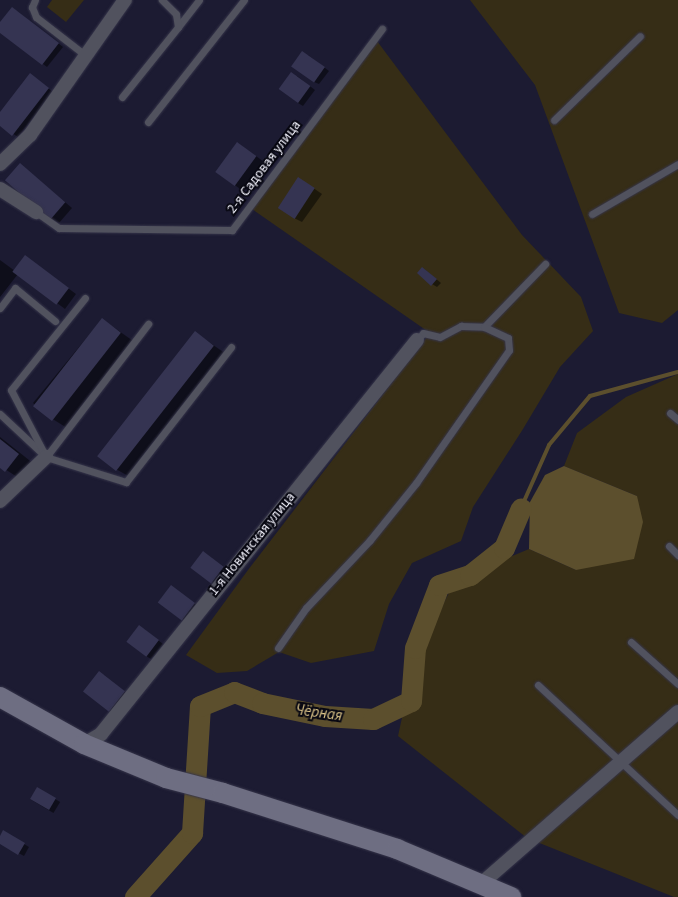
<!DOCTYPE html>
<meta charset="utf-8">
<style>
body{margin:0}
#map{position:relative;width:678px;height:897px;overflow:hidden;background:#1c1b32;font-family:"Source Sans 3",sans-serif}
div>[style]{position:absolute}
.green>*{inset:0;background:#362d16}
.water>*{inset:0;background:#5c4f2d}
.shadow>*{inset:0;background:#0007;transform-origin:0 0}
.stream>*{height:4px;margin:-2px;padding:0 2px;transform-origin:2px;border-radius:2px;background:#5c4f2d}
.river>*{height:21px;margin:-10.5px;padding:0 10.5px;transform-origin:10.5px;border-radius:10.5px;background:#5c4f2d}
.building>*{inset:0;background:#353452;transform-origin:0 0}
.roads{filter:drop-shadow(0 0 1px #36354a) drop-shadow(0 0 1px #36354a)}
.service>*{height:7px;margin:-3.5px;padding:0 3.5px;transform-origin:3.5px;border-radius:3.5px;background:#51525e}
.minor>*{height:14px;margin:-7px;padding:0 7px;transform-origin:7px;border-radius:7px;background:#51525e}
.secondary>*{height:20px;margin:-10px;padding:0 10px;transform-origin:10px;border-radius:10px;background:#6e6e82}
span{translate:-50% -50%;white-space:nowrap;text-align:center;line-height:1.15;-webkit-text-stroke:4px #070711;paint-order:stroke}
.street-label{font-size:14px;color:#f4f4fe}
.water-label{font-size:15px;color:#e1c98c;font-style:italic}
</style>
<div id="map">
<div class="green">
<div style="clip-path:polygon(52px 0,84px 0,66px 22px,47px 7px)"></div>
<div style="clip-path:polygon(470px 0,678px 0,678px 310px,662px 323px,619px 313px,535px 85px)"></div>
<div style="clip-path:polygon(377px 41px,522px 235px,581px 297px,593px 331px,560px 367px,523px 429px,473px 507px,461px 541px,412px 563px,389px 604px,374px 651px,311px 663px,279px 652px,247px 671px,217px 673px,186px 655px,248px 570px,430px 333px,252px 209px)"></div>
<div style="clip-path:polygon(678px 374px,678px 897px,674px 897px,527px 838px,398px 736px,413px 667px,455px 580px,529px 549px,576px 570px,637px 496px,564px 466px,577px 433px,626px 397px)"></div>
</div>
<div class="water">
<div style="clip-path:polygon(564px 466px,637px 496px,643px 522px,634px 559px,576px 570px,529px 549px,530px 502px,545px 475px)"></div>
</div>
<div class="shadow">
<div style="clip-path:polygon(17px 11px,63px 47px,47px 67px,0 31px,0 24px)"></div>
<div style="clip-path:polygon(308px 55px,329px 71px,319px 84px,314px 82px)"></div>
<div style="clip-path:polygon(297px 76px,315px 90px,303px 106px,298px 103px)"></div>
<div style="clip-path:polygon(35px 78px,53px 92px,18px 137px,0 125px,0 114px)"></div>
<div style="left:238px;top:143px;width:31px;height:36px;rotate:36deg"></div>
<div style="clip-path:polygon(21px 165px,72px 208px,59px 223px,51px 219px)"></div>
<div style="clip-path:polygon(306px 183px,322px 194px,302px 222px,294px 218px)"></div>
<div style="clip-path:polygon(26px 257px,76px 294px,65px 309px,18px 274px,0 297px,0 260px,15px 271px)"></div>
<div style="clip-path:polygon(423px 268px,441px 283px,437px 287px,432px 284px)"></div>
<div style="clip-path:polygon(102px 319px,136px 343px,67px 428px,51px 418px,33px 403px)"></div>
<div style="clip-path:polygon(196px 333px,229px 356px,130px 477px,114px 468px)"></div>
<div style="clip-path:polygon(0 437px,34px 464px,22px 480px,0 466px)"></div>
<div style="left:204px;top:552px;width:30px;height:19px;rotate:37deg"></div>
<div style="clip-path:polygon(176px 590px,199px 607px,188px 622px,183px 619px)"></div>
<div style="clip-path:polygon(144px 629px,163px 644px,151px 659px,146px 656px)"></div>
<div style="clip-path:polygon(104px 675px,129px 695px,114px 714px,84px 691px)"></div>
<div style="left:37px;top:788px;width:27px;height:13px;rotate:31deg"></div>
<div style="clip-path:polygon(4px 832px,29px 847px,24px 856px,0 843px)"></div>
</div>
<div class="stream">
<div style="left:521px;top:508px;width:69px;rotate:-66deg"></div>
<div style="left:549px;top:445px;width:64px;rotate:-50.1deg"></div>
<div style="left:590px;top:396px;width:91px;rotate:-15.3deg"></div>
</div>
<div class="river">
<div style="left:135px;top:897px;width:86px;rotate:-48.3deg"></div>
<div style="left:192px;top:833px;width:127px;rotate:-86.4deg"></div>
<div style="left:200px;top:706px;width:37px;rotate:-22deg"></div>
<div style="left:234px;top:692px;width:30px;rotate:21deg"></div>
<div style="left:262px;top:703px;width:64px;rotate:11.7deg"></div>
<div style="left:325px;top:716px;width:48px;rotate:3.6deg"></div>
<div style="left:373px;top:719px;width:42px;rotate:-25.3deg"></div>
<div style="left:411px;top:701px;width:53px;rotate:-85.7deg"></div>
<div style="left:415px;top:648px;width:67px;rotate:-69.1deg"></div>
<div style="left:439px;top:585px;width:33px;rotate:-18deg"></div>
<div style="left:470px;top:575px;width:43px;rotate:-38.5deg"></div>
<div style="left:504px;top:548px;width:43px;rotate:-67deg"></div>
</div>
<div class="building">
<div style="clip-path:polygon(12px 7px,59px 43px,42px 65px,0 33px,0 22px)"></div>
<div style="left:302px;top:51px;width:28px;height:19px;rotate:35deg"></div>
<div style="left:291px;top:72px;width:24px;height:21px;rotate:36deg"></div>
<div style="clip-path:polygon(30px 73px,49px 88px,12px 136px,0 126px,0 112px)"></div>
<div style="left:237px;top:142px;width:24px;height:37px;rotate:36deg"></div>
<div style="left:20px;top:163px;width:60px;height:23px;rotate:41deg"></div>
<div style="left:298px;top:177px;width:20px;height:37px;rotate:33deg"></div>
<div style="left:25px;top:255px;width:55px;height:21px;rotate:37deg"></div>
<div style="clip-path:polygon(422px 267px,437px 279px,431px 286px,417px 273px)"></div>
<div style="left:102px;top:318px;width:24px;height:112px;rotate:38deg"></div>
<div style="left:195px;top:331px;width:24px;height:159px;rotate:38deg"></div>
<div style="clip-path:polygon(0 439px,19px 454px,5px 472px,0 468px)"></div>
<div style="left:203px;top:551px;width:26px;height:21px;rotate:37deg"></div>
<div style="left:171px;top:585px;width:30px;height:22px;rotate:37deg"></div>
<div style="left:139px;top:625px;width:25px;height:21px;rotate:37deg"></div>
<div style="left:99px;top:671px;width:33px;height:26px;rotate:38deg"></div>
<div style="left:37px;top:787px;width:22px;height:14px;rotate:30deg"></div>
<div style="clip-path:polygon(3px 830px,25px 843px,18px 855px,0 844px,0 836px)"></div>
</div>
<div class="roads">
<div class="service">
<div style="left:35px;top:0;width:8px;rotate:113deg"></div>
<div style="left:32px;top:7px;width:11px;rotate:68deg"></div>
<div style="left:36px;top:17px;width:62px;rotate:37.8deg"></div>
<div style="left:178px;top:27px;width:34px;rotate:-52deg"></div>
<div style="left:122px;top:97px;width:90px;rotate:-51.3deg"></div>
<div style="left:178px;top:27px;width:13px;rotate:-99deg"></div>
<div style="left:176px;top:14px;width:20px;rotate:-135deg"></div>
<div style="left:554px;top:120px;width:120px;rotate:-44.3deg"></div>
<div style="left:148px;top:122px;width:155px;rotate:-51.8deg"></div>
<div style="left:36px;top:212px;width:28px;rotate:35deg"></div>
<div style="left:59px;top:228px;width:173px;rotate:0.7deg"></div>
<div style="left:232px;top:230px;width:251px;rotate:-53.3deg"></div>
<div style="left:592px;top:214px;width:99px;rotate:-30.2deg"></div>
<div style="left:0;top:308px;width:25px;rotate:-53deg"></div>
<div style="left:15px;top:288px;width:52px;rotate:39.5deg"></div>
<div style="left:417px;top:340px;width:9px;rotate:-49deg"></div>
<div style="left:423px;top:333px;width:17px;rotate:13deg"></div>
<div style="left:440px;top:337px;width:24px;rotate:-28deg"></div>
<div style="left:461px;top:326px;width:23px;rotate:2deg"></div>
<div style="left:484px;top:327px;width:88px;rotate:-45.9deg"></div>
<div style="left:670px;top:413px;width:11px;rotate:41deg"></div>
<div style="left:0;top:414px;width:63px;rotate:43.1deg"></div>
<div style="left:46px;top:457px;width:84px;rotate:17.4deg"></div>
<div style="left:126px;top:482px;width:171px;rotate:-52.1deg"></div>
<div style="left:44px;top:453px;width:71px;rotate:-117.6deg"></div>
<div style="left:11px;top:390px;width:118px;rotate:-51.2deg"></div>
<div style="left:46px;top:457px;width:168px;rotate:-52.5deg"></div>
<div style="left:669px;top:546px;width:13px;rotate:45deg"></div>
<div style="left:631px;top:642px;width:63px;rotate:41.8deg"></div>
<div style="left:278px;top:648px;width:49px;rotate:-55deg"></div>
<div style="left:306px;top:608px;width:93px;rotate:-46.7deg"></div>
<div style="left:370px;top:540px;width:73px;rotate:-51.1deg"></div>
<div style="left:416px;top:483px;width:162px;rotate:-55deg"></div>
<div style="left:509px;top:350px;width:12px;rotate:-95deg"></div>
<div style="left:508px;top:338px;width:26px;rotate:-155deg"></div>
<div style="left:538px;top:685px;width:191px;rotate:42.9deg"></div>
</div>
<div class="minor">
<div style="left:0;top:164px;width:42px;rotate:-44deg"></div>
<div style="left:30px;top:135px;width:165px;rotate:-54.9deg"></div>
<div style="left:0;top:189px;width:43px;rotate:32.6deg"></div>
<div style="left:0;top:501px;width:64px;rotate:-43.7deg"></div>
<div style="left:84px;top:744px;width:20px;rotate:-30deg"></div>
<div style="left:101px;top:734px;width:505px;rotate:-51.27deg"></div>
<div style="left:482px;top:883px;width:260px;rotate:-41.1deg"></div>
</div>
<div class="secondary">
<div style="left:0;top:697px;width:96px;rotate:29.2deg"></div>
<div style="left:84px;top:744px;width:89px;rotate:22.5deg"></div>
<div style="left:166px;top:778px;width:59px;rotate:14.7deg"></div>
<div style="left:223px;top:793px;width:183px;rotate:17.8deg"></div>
<div style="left:397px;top:849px;width:124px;rotate:22.8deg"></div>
</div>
</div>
<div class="street-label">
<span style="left:264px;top:167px;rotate:-53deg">2-я Садовая улица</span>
<span style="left:252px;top:544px;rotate:-51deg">1-я Новинская улица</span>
</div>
<div class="water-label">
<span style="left:319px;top:713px;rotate:8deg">Чёрная</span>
</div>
</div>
